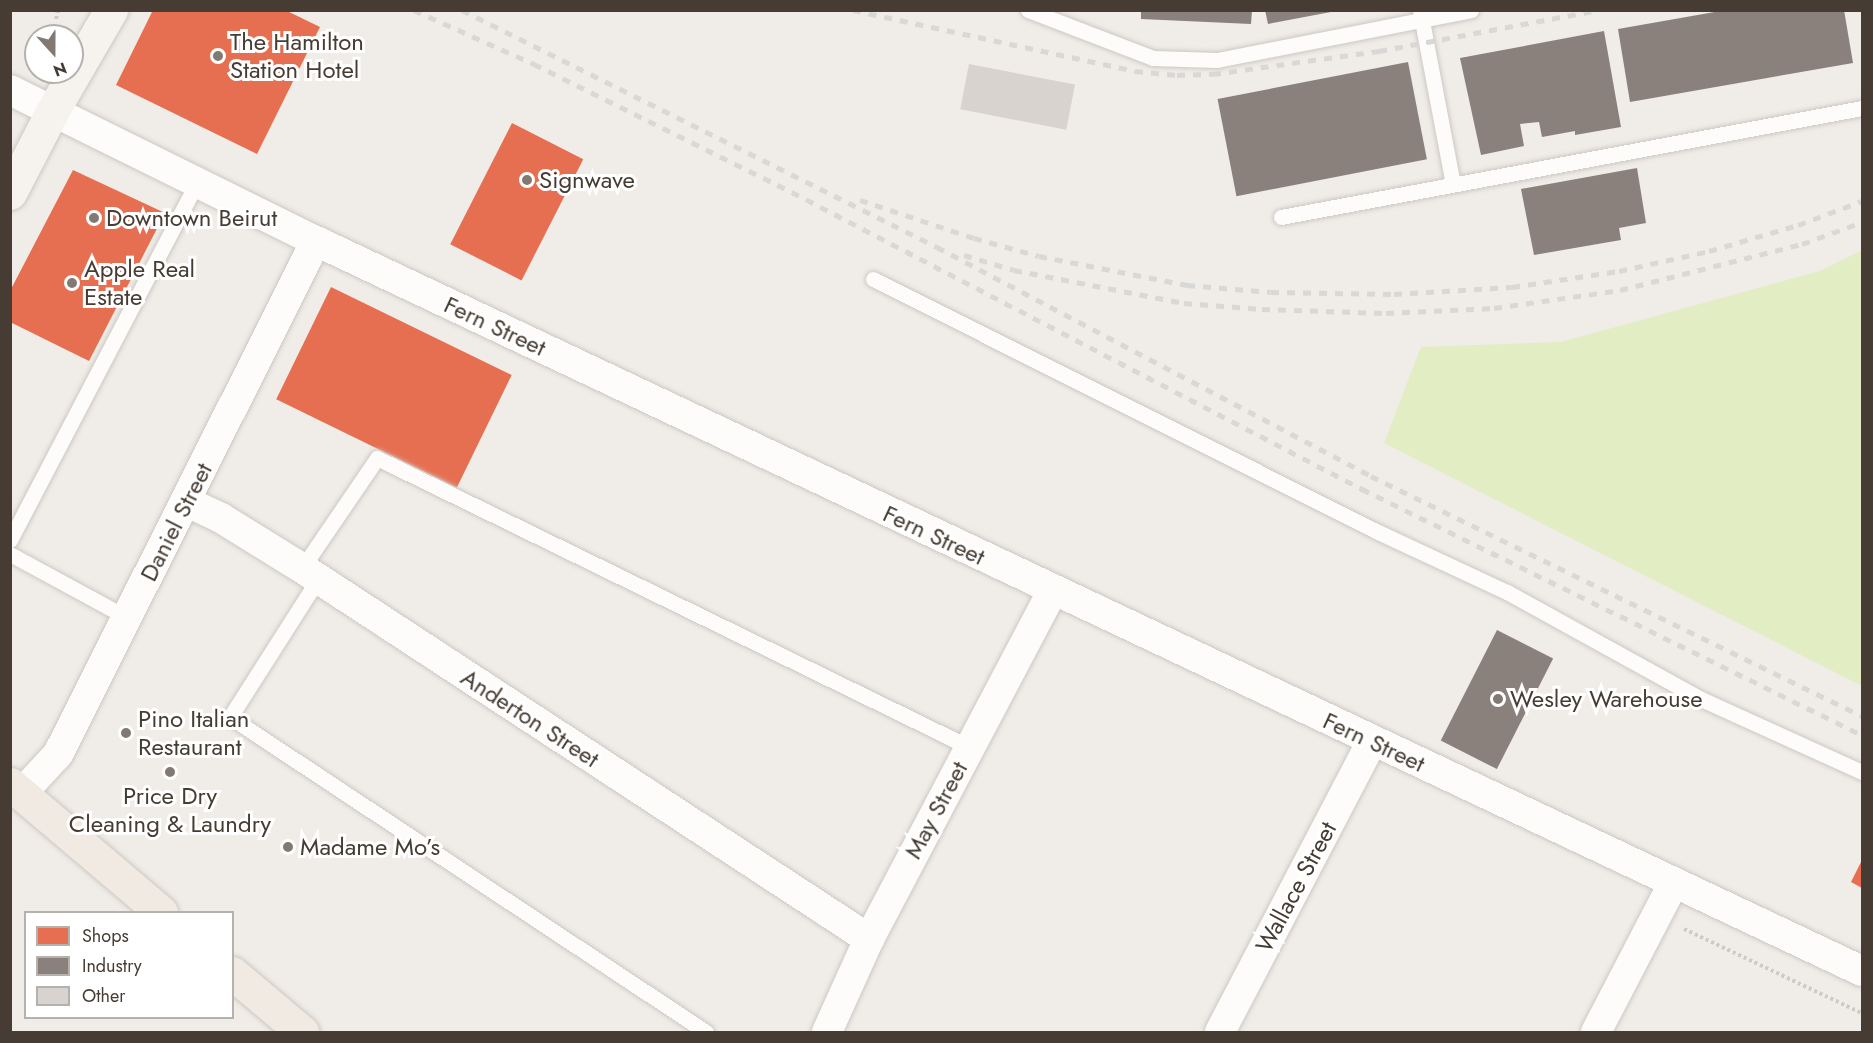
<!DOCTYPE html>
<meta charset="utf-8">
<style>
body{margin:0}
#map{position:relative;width:1873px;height:1043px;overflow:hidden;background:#f0ece7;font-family:Jost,sans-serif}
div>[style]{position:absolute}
.green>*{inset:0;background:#e2edc4}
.shops>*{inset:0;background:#e76f51;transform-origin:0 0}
.industry>*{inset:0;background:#8a817c;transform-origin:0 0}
.building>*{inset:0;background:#d8d3ce;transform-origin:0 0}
.path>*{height:4px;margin-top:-2px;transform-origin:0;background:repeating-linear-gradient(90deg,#cecac5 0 3px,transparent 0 6px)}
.roads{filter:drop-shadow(0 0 2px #ccc8c3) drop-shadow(0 0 2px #ccc8c3)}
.lane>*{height:15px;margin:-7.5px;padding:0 7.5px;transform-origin:7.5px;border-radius:7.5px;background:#fdfcfb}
.street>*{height:30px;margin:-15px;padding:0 15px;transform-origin:15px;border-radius:15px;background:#fdfcfb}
.secondary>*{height:33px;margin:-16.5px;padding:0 16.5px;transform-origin:16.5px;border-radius:16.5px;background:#f6f3ee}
.primary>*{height:33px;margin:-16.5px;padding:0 16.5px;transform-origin:16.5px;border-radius:16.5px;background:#f1eae2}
.rail>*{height:4.5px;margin-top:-2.25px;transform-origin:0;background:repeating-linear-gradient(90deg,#d8d8d7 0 8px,transparent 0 16px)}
.dots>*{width:16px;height:16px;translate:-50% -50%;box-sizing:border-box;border:3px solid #fff;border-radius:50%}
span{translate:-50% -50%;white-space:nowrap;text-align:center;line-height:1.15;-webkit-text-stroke:6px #fff;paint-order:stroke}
.poi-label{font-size:24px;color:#463c33}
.left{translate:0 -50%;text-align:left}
.street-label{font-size:24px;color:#463c33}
.frame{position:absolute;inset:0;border:12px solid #463c33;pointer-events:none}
.legend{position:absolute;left:24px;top:911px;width:210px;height:108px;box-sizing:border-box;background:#fff;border:2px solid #b5b1ad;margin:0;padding:8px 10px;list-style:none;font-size:18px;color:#463c33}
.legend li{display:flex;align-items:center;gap:12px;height:30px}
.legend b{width:30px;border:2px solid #b5b1ad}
.north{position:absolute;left:24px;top:24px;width:60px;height:60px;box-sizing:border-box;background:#fff;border:2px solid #b5b1ad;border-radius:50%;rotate:159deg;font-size:16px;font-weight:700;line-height:24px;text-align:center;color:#463c33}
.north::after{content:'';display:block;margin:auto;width:21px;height:27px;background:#827a72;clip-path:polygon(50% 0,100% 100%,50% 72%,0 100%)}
</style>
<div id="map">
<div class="green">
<div style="clip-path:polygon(1862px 250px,1862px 686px,1384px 443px,1421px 347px,1561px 342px,1820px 271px)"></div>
</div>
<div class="shops">
<div style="clip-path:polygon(153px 10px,285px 10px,320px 27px,257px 154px,116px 85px)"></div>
<div style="left:512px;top:123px;width:80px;height:136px;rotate:27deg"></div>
<div style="clip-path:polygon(73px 170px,165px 213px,89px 361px,10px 322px,10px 291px)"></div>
<div style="left:331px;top:287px;width:201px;height:125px;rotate:26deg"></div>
<div style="clip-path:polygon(1862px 860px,1862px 888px,1851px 882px)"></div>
</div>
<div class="industry">
<div style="clip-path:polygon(1141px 10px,1252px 10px,1251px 24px,1141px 19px)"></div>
<div style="clip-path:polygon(1265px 10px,1331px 10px,1331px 12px,1268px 24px)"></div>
<div style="clip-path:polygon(1726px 10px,1844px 10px,1853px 63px,1630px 102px,1618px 29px)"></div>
<div style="clip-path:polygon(1604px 31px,1621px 127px,1575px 135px,1575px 131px,1542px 137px,1539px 122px,1520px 124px,1524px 146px,1481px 155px,1460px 58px)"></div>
<div style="left:1408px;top:62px;width:99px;height:194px;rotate:79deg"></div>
<div style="clip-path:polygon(1637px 168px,1646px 223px,1619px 228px,1621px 240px,1534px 255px,1521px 189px)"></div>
<div style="left:1497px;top:630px;width:63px;height:124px;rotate:27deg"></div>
</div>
<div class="building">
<div style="left:969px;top:64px;width:108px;height:46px;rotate:11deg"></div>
</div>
<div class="path">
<div style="left:56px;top:19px;width:9px;rotate:-77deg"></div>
<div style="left:1684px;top:929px;width:197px;rotate:25.3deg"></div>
</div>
<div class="roads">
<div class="lane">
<div style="left:1028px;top:10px;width:134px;rotate:21deg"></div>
<div style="left:1153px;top:58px;width:64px;rotate:1.8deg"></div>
<div style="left:1217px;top:60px;width:259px;rotate:-11.1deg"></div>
<div style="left:1420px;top:10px;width:177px;rotate:79.3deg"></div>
<div style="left:1281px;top:217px;width:591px;rotate:-10.63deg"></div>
<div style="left:873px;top:279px;width:563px;rotate:26.61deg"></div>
<div style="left:1376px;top:531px;width:145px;rotate:25deg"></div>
<div style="left:1507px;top:592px;width:222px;rotate:28.9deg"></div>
<div style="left:1701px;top:699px;width:177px;rotate:24.4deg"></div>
<div style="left:10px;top:540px;width:404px;rotate:-62.4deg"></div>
<div style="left:10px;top:554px;width:132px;rotate:28.5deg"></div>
<div style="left:302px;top:568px;width:133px;rotate:-55.7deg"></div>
<div style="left:377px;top:458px;width:659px;rotate:26.02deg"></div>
<div style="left:318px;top:579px;width:164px;rotate:122.5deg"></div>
<div style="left:230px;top:717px;width:571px;rotate:33.5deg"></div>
</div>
<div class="street">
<div style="left:10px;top:90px;width:341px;rotate:26.3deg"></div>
<div style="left:316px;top:241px;width:1710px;rotate:25.28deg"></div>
<div style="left:187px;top:502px;width:38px;rotate:25deg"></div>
<div style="left:221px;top:518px;width:95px;rotate:31.7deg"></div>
<div style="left:302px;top:568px;width:678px;rotate:33.2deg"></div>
<div style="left:21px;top:794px;width:54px;rotate:-47.2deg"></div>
<div style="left:58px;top:754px;width:574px;rotate:-63.3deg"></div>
<div style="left:827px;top:1032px;width:102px;rotate:-65.7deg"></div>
<div style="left:869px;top:939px;width:395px;rotate:-62.2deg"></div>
<div style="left:1220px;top:1032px;width:328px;rotate:-62.4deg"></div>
<div style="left:1596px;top:1032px;width:169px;rotate:-62.5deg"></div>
</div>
<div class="secondary">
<div style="left:10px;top:193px;width:93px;rotate:-62.6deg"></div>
<div style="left:53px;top:110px;width:116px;rotate:-59.9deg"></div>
</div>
<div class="primary">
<div style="left:10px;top:784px;width:198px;rotate:40.3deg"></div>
<div style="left:232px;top:973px;width:92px;rotate:40.1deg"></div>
</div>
</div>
<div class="rail">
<div style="left:414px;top:10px;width:132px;rotate:24.2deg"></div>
<div style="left:534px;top:64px;width:288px;rotate:26.4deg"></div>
<div style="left:792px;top:192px;width:643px;rotate:27.52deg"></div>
<div style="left:1362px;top:489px;width:557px;rotate:26.2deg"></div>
<div style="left:462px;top:10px;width:531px;rotate:26.52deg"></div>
<div style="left:937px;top:247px;width:491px;rotate:27.8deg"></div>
<div style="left:1371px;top:476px;width:547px;rotate:26.05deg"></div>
<div style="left:853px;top:10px;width:289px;rotate:12.2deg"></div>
<div style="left:1135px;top:71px;width:42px;rotate:5.4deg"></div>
<div style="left:1177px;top:75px;width:36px;rotate:-2deg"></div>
<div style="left:1213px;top:74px;width:168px;rotate:-7.9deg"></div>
<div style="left:1379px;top:51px;width:223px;rotate:-10.6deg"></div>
<div style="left:860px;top:200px;width:120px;rotate:18.4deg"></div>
<div style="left:974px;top:238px;width:67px;rotate:15.5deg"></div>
<div style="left:1039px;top:256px;width:151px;rotate:11.1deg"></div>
<div style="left:1187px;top:285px;width:84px;rotate:4.8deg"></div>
<div style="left:1271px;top:292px;width:123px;rotate:0.9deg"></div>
<div style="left:1394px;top:294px;width:118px;rotate:-3.4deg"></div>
<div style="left:1512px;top:287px;width:108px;rotate:-8.5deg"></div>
<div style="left:1619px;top:271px;width:92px;rotate:-12.5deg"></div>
<div style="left:1709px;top:251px;width:93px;rotate:-16.3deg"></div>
<div style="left:1798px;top:225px;width:68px;rotate:-20.6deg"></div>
<div style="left:964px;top:255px;width:52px;rotate:16.7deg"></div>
<div style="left:1014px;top:270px;width:173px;rotate:11deg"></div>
<div style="left:1184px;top:303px;width:78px;rotate:4.4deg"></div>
<div style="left:1262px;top:309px;width:124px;rotate:1.8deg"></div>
<div style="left:1386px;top:313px;width:108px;rotate:-2.7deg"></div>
<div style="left:1494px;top:308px;width:127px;rotate:-8.1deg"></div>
<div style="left:1620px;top:290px;width:188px;rotate:-14.2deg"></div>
<div style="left:1802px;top:244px;width:64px;rotate:-20.1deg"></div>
</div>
<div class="dots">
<div style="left:218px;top:56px;background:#827a72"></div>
<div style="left:527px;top:180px;background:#827a72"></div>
<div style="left:94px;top:218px;background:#827a72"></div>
<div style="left:72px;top:283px;background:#827a72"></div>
<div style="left:1498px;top:699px;background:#827a72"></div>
<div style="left:126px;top:733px;background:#827a72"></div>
<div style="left:170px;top:772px;background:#827a72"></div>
<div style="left:288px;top:847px;background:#827a72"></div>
</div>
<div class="poi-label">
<span class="left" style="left:230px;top:56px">The Hamilton<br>Station Hotel</span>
<span class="left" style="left:539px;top:180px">Signwave</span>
<span class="left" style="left:106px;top:218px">Downtown Beirut</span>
<span class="left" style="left:84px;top:283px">Apple Real<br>Estate</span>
<span class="left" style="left:1510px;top:699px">Wesley Warehouse</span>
<span class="left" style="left:138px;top:733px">Pino Italian<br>Restaurant</span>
<span style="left:170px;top:810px">Price Dry<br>Cleaning &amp; Laundry</span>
<span class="left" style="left:300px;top:847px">Madame Mo’s</span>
</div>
<div class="street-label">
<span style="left:495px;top:326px;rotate:25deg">Fern Street</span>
<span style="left:176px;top:522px;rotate:-63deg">Daniel Street</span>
<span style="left:934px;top:535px;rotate:25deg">Fern Street</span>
<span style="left:530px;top:718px;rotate:33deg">Anderton Street</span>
<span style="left:1374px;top:742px;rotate:25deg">Fern Street</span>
<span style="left:936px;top:810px;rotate:-62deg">May Street</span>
<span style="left:1296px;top:887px;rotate:-62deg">Wallace Street</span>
</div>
<div class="frame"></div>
<ul class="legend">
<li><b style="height:16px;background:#e76f51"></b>Shops</li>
<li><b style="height:16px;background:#8a817c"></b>Industry</li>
<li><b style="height:16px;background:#d8d3ce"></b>Other</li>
</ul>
<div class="north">N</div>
</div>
